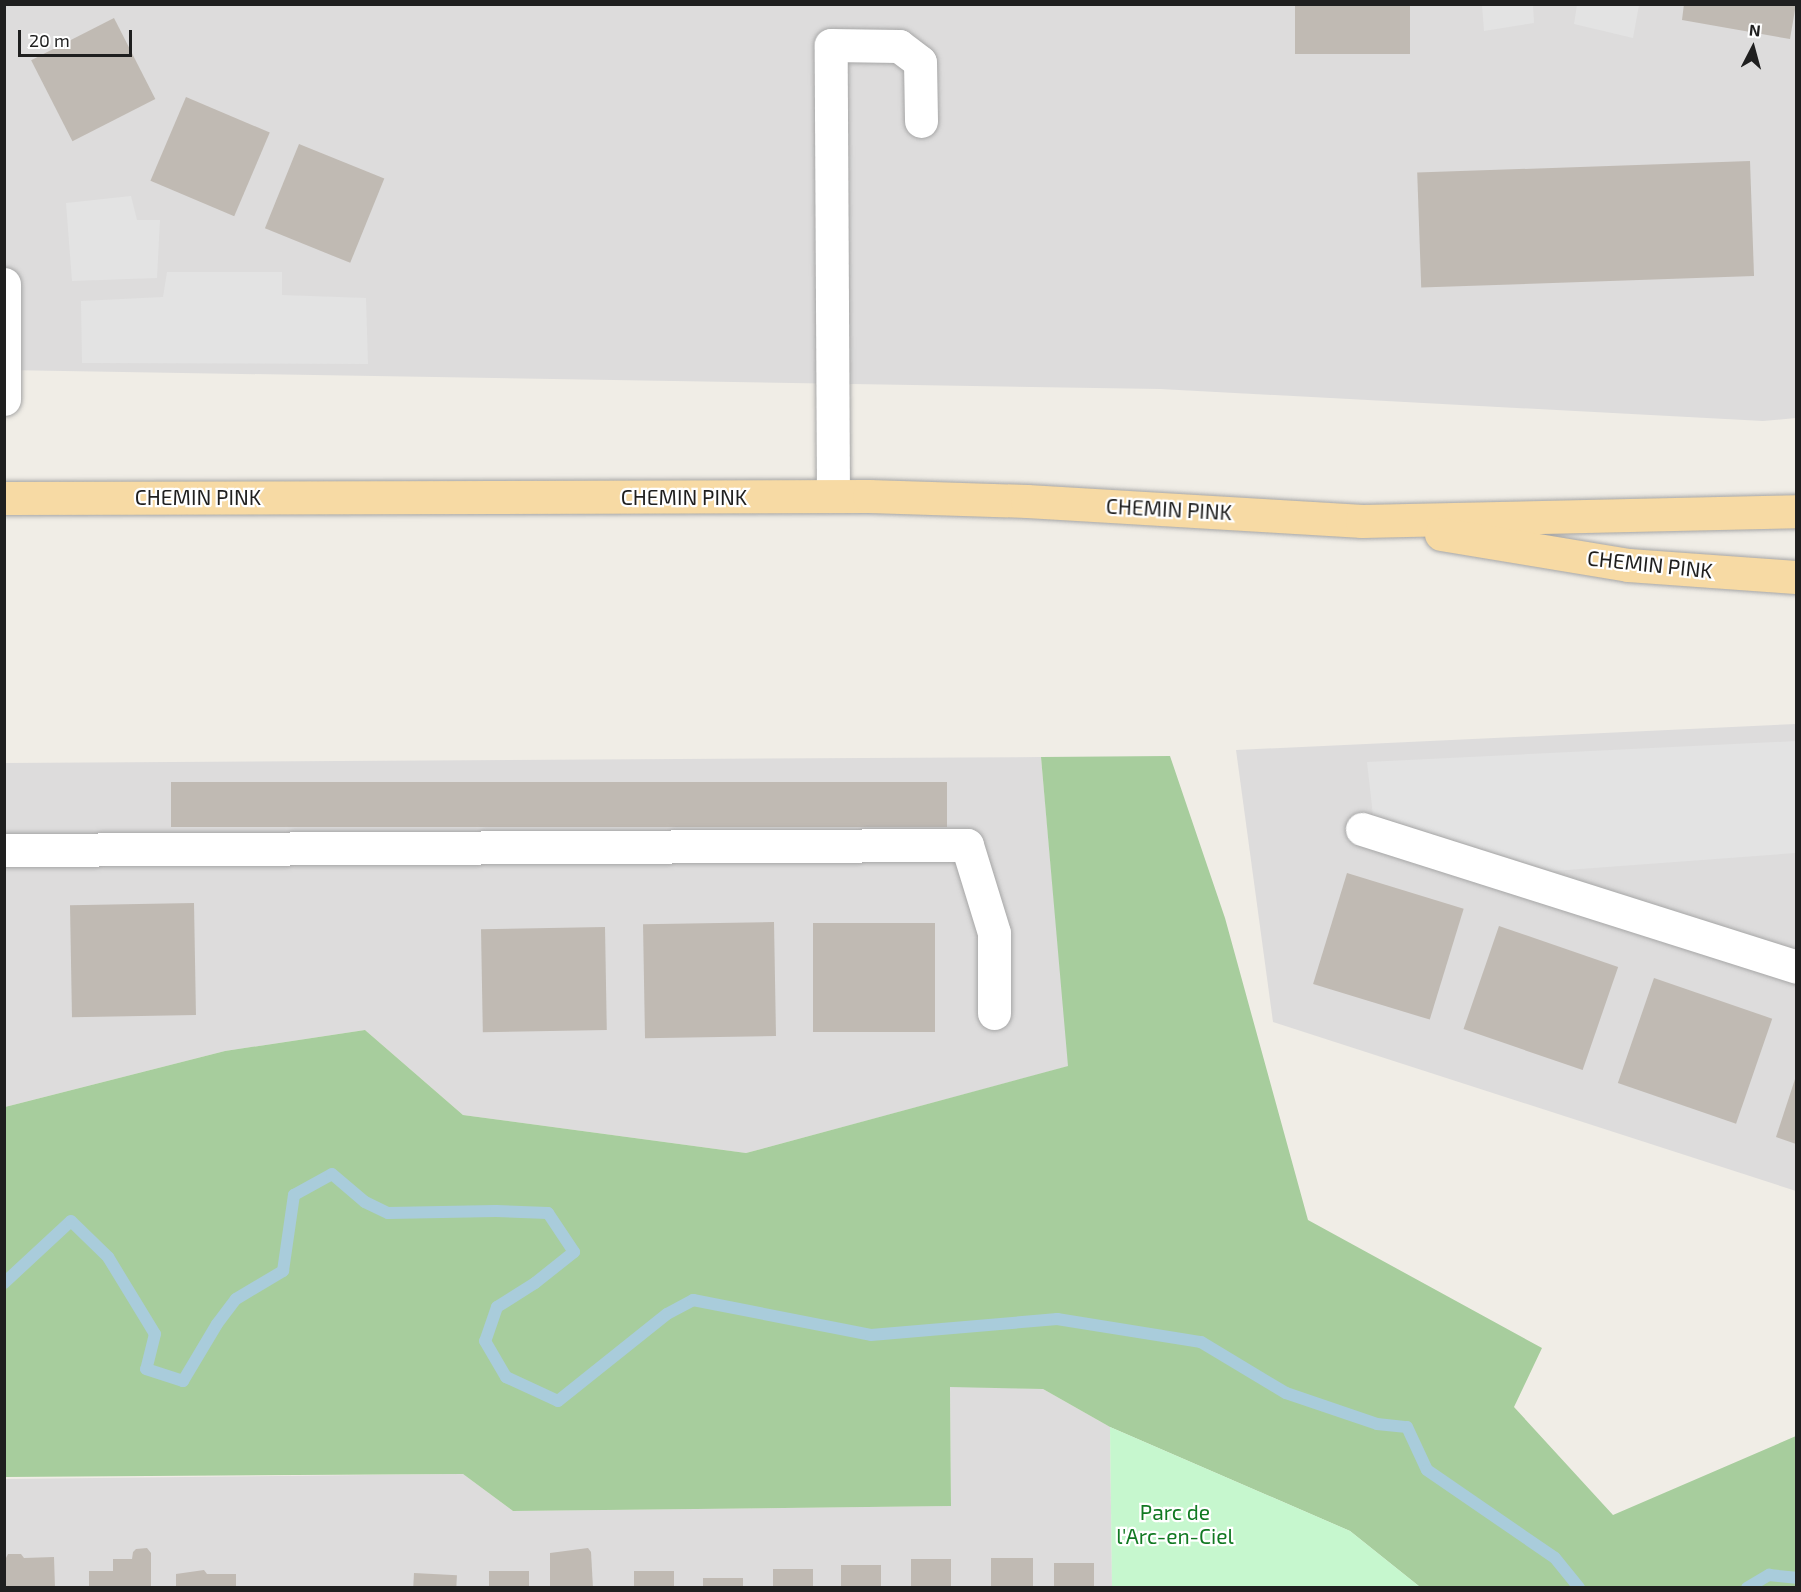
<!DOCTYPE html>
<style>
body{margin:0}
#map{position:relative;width:1801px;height:1592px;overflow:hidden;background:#f0ede6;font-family:"Exo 2",sans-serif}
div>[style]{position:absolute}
.residential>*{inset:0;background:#dddcdc}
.forest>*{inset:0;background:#a7cd9d}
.park>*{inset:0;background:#c6f7ce}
.parking>*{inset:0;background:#e3e3e3}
.stream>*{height:12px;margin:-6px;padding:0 6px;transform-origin:6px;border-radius:6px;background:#a9ccdb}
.building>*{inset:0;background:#c0bab3;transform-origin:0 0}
.roads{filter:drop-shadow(0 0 2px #a6a6a6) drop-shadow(0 0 2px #a6a6a6)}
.minor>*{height:33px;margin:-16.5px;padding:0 16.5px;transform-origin:16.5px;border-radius:16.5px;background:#fff}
.major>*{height:33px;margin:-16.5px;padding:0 16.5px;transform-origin:16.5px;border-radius:16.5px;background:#f7daa4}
span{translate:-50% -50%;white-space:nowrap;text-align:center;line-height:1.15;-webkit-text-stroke:4.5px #fff;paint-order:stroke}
.street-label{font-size:21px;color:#1f1f1f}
.park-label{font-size:21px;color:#117922}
.frame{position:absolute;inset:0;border:6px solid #1f1f1f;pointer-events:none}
.north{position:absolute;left:1723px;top:18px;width:60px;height:60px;-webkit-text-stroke:4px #fff;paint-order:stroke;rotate:6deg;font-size:16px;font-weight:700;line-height:24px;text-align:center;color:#1f1f1f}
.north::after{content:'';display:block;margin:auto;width:21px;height:27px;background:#1f1f1f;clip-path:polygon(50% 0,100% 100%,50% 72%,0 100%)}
.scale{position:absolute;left:18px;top:30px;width:114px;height:27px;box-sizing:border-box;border:3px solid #1f1f1f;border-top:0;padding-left:8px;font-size:18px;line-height:21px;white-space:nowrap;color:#1f1f1f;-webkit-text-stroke:4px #fff;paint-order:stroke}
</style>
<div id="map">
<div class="residential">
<div style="clip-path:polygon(4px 5px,1796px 5px,1796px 418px,1763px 421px,1160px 389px,5px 370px)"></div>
<div style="clip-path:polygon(1796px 724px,1796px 1191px,1273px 1022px,1236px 750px)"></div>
<div style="clip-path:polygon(1041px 757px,1069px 1066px,746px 1153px,463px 1115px,365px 1030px,225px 1051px,5px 1107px,5px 763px)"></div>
<div style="clip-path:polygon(950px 1386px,1043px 1389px,1110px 1427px,1112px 1587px,5px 1587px,4px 1479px,463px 1474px,513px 1511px,951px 1506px)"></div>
</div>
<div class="forest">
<div style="clip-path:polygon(1170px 756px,1225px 918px,1308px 1220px,1542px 1348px,1514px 1407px,1613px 1515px,1796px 1436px,1796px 1587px,1420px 1587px,1350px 1531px,1110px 1427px,1043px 1389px,950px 1387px,951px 1506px,513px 1511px,463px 1474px,5px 1477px,5px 1107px,225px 1051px,365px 1030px,463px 1115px,746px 1153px,1068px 1066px,1041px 757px)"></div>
</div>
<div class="park">
<div style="clip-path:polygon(1110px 1427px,1350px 1531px,1420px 1587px,1112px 1587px)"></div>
</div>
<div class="parking">
<div style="clip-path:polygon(1482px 5px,1533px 5px,1534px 23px,1484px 31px)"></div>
<div style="clip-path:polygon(1577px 5px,1639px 5px,1633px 38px,1574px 24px)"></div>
<div style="clip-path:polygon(131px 196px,137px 220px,160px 220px,157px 278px,72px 281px,66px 203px)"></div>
<div style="clip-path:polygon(167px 272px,282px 272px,282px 295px,366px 298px,368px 364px,82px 363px,81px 301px,163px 297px)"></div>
<div style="clip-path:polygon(1796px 741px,1796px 853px,1553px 871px,1373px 815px,1367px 762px)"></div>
</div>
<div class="stream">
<div style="left:4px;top:1283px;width:91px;rotate:-42.8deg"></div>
<div style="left:71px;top:1221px;width:52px;rotate:44.2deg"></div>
<div style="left:108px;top:1257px;width:90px;rotate:58.6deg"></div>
<div style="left:155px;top:1334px;width:36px;rotate:104deg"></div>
<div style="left:146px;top:1369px;width:39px;rotate:18deg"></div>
<div style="left:183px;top:1381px;width:66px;rotate:-59.2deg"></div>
<div style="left:217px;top:1324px;width:31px;rotate:-53deg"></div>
<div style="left:236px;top:1299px;width:55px;rotate:-30.8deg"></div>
<div style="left:283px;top:1271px;width:77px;rotate:-81.8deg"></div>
<div style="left:294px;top:1195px;width:43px;rotate:-28.9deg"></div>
<div style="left:332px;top:1174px;width:43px;rotate:40.3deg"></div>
<div style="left:365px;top:1202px;width:25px;rotate:26deg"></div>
<div style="left:388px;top:1213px;width:108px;rotate:-1.1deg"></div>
<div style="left:496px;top:1211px;width:52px;rotate:2.2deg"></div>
<div style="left:548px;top:1213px;width:47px;rotate:56.3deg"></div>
<div style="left:574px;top:1252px;width:50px;rotate:141.5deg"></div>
<div style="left:535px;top:1283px;width:45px;rotate:147.7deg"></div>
<div style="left:497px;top:1307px;width:36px;rotate:109deg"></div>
<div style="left:485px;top:1341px;width:42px;rotate:59.7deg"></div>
<div style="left:506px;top:1377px;width:57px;rotate:24.8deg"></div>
<div style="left:558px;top:1401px;width:139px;rotate:-38.6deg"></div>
<div style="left:667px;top:1314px;width:30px;rotate:-28deg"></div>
<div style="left:693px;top:1300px;width:181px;rotate:11.1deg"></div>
<div style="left:871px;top:1335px;width:187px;rotate:-4.9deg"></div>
<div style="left:1057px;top:1319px;width:146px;rotate:9.1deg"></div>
<div style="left:1201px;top:1342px;width:99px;rotate:31deg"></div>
<div style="left:1286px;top:1393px;width:96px;rotate:18.8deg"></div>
<div style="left:1377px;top:1424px;width:30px;rotate:6deg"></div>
<div style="left:1407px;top:1427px;width:47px;rotate:65.1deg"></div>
<div style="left:1427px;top:1470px;width:155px;rotate:34.5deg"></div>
<div style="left:1555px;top:1558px;width:38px;rotate:51deg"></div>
<div style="left:1747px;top:1588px;width:26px;rotate:-31deg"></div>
<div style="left:1769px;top:1575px;width:27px;rotate:6deg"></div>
</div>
<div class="building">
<div style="left:1295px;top:4px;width:115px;height:50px"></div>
<div style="clip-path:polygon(1684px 4px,1796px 4px,1790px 39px,1682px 20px)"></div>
<div style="left:114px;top:18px;width:91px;height:93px;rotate:63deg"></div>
<div style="left:186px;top:97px;width:91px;height:91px;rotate:23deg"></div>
<div style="left:299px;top:144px;width:92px;height:91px;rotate:22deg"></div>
<div style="left:1750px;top:161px;width:115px;height:333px;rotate:88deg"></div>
<div style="left:947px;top:782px;width:45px;height:776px;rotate:90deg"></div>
<div style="left:1347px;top:873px;width:122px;height:116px;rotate:17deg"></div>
<div style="left:194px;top:903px;width:112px;height:124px;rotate:89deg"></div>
<div style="left:774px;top:922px;width:114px;height:131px;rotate:89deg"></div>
<div style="left:813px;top:923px;width:122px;height:109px"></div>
<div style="left:1499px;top:926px;width:126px;height:109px;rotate:19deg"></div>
<div style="left:605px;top:927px;width:103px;height:124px;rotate:89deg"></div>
<div style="left:1654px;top:978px;width:125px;height:111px;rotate:19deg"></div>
<div style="clip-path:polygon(1796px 1076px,1796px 1144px,1776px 1137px)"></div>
<div style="clip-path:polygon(147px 1548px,151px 1553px,151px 1588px,89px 1588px,89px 1571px,113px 1571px,113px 1559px,132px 1559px,133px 1552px,136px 1549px)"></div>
<div style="clip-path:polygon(588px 1548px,591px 1552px,593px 1588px,550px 1588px,550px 1553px)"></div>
<div style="clip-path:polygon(8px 1554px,21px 1554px,24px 1558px,54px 1557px,55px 1588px,5px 1588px,6px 1558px)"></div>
<div style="left:991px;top:1558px;width:42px;height:30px"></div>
<div style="left:911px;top:1559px;width:40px;height:29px"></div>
<div style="left:1094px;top:1563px;width:25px;height:40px;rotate:90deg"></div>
<div style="left:841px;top:1565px;width:40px;height:23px"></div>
<div style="left:813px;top:1569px;width:19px;height:40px;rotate:90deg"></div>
<div style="clip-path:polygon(204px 1570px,207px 1574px,236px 1574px,236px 1588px,176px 1588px,176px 1574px)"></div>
<div style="left:529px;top:1571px;width:17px;height:40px;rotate:90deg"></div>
<div style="left:674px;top:1571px;width:17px;height:40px;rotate:90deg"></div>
<div style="left:414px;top:1573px;width:43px;height:15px;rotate:3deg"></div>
<div style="left:703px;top:1578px;width:40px;height:10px"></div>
</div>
<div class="roads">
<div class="minor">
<div style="left:4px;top:284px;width:115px;rotate:90deg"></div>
<div style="left:833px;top:496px;width:451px;rotate:-90.3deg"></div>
<div style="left:831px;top:45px;width:68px;rotate:0.8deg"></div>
<div style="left:899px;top:46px;width:26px;rotate:37deg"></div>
<div style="left:920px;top:62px;width:59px;rotate:89deg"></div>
<div style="left:1362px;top:829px;width:455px;rotate:17.6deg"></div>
<div style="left:4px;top:850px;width:963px;rotate:-0.3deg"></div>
<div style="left:967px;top:845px;width:92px;rotate:72.9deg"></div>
<div style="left:994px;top:933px;width:80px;rotate:90deg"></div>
</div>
<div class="major">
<div style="left:4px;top:498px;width:865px;rotate:-0.13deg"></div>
<div style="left:869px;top:496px;width:158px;rotate:1.8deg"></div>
<div style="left:1027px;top:501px;width:336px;rotate:3.4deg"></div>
<div style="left:1362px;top:521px;width:434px;rotate:-1.3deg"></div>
<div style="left:1441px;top:534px;width:190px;rotate:9.4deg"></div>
<div style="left:1628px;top:565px;width:168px;rotate:4.1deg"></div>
</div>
</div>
<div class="street-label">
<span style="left:198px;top:497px">CHEMIN PINK</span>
<span style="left:684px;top:497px">CHEMIN PINK</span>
<span style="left:1169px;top:509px;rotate:3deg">CHEMIN PINK</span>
<span style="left:1650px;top:564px;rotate:6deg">CHEMIN PINK</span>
</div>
<div class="park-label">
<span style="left:1175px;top:1524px">Parc de<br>l'Arc-en-Ciel</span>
</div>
<div class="frame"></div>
<div class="north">N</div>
<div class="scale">20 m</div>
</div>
